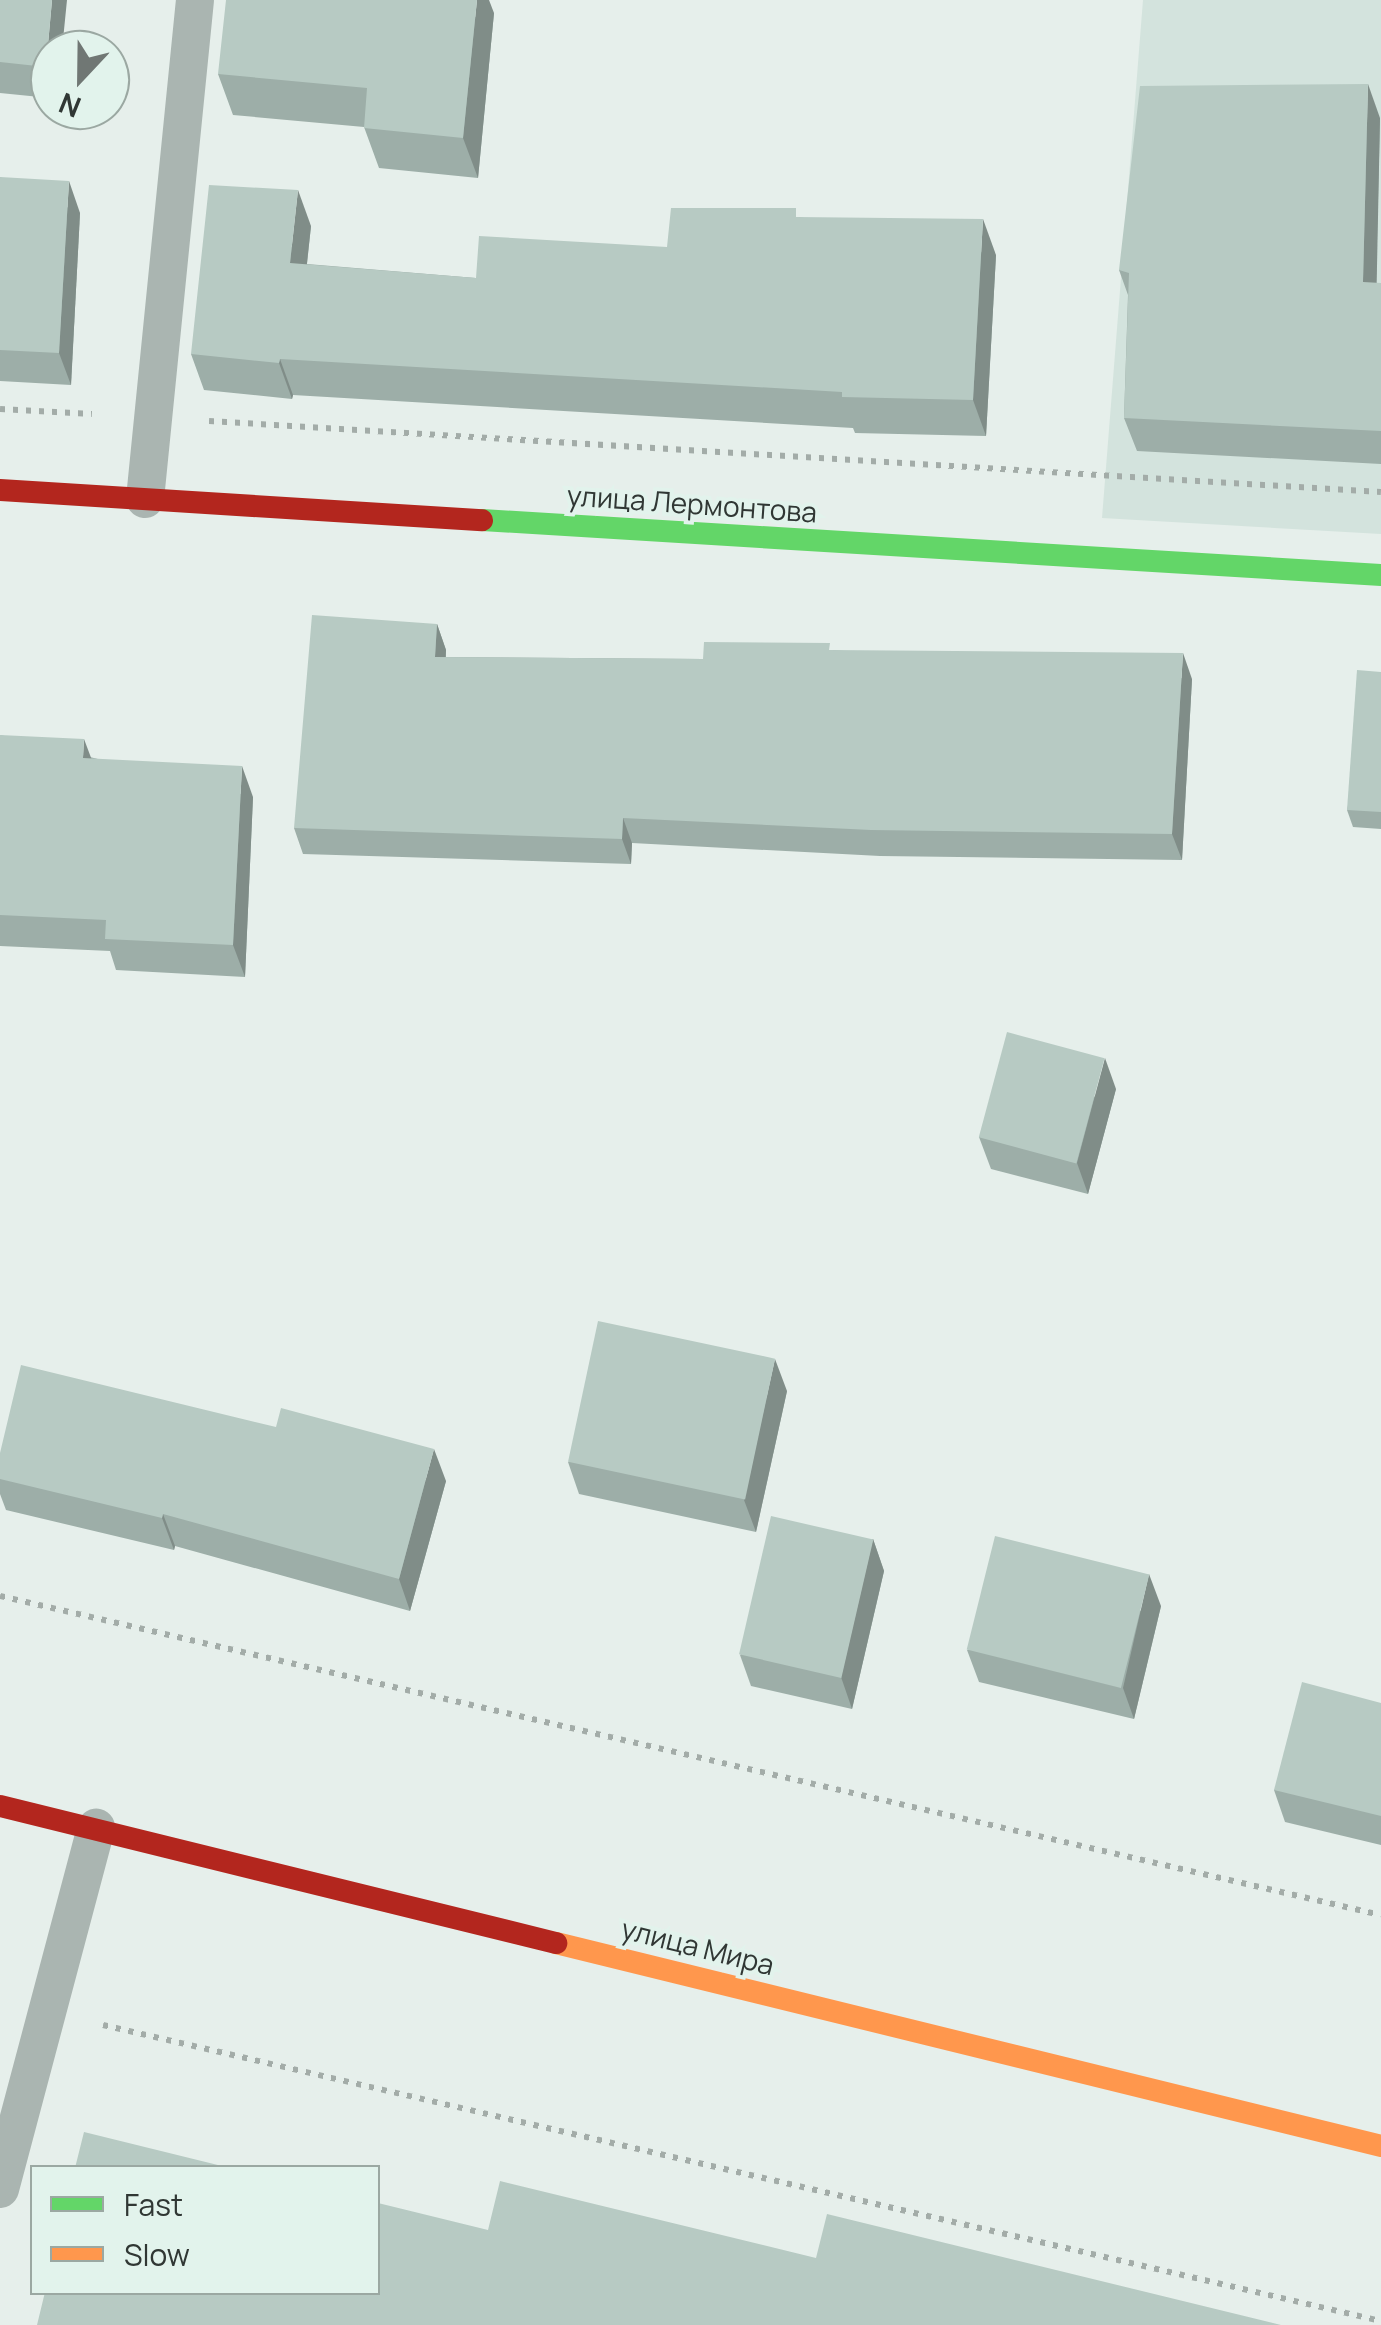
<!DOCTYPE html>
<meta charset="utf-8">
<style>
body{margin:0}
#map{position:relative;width:1381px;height:2325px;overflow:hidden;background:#e6efeb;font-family:Manrope,sans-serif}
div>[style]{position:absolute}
.built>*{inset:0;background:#d3e3dd}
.path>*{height:6px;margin-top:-3px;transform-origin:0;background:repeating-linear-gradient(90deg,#a3aca8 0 5px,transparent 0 13px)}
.lane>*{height:38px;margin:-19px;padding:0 19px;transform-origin:19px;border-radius:19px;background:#aab5b1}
.fast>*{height:22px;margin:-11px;padding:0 11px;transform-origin:11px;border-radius:11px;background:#63d668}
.slow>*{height:22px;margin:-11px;padding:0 11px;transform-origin:11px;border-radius:11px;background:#ff974d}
.jam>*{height:22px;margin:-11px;padding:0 11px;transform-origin:11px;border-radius:11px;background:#b3261e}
.wall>*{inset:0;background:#9daea8}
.shaded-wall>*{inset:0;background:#808d88}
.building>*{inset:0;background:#b7cac3;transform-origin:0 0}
span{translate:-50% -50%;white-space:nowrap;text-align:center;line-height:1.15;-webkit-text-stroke:8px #e2f3ec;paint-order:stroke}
.street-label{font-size:28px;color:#303734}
.legend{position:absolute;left:30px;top:2165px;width:350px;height:130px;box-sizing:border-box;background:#e2f3ec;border:2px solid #9ba8a2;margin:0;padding:12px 18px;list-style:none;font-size:30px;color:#303734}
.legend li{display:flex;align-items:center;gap:20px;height:50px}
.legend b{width:50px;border:2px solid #9ba8a2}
.north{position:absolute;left:30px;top:30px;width:100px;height:100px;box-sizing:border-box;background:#e2f3ec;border:2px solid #9ba8a2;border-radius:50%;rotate:202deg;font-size:28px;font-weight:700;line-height:40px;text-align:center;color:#303734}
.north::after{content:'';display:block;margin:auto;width:35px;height:45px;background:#707774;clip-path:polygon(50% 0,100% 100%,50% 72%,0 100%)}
</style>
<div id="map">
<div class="built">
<div style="clip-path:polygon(1143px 0,1381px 0,1381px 534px,1102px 518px)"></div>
</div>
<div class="path">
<div style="left:0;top:409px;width:92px;rotate:3.1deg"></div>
<div style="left:209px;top:421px;width:1174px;rotate:3.47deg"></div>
<div style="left:0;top:1596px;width:1417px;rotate:13.01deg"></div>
<div style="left:103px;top:2025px;width:1312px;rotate:13.04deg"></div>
</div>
<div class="lane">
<div style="left:145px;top:499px;width:501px;rotate:-84.28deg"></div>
<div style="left:0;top:2189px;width:374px;rotate:-75.1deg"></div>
</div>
<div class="fast">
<div style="left:482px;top:520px;width:901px;rotate:3.5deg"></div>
</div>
<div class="slow">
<div style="left:556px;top:1943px;width:850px;rotate:13.82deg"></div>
</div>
<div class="jam">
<div style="left:0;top:490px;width:483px;rotate:3.6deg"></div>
<div style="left:0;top:1806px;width:573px;rotate:13.84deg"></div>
</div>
<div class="wall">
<div style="clip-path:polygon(0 0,50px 50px,50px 98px,0 93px)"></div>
<div style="clip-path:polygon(494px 13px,478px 178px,379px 168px,364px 127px,233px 115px,218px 74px)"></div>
<div style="clip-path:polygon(1380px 118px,1376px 283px,1381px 283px,1381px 464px,1137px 451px,1124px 418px,1128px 295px,1119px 270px)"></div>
<div style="clip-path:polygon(0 177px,80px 213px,71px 385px,0 381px)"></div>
<div style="clip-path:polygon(799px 217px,996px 255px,986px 436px,855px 433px,853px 428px,293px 395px,292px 399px,204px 390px,191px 354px,311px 226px,307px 264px,476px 278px,667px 247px)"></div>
<div style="clip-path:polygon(437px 624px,446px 650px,446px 657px,703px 659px,832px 650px,1192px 679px,1182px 860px,880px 856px,632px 843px,631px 864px,303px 854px,294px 828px)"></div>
<div style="clip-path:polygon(1381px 672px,1381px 829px,1353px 827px,1347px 810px)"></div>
<div style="clip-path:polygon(0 735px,253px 797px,245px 977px,116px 970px,110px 951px,0 946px)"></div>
<div style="clip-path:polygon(1116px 1089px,1088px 1194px,991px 1169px,979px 1137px)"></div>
<div style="clip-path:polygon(787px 1391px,756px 1532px,579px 1494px,568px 1462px)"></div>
<div style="clip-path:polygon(0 1453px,446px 1481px,410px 1611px,175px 1546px,174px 1550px,6px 1510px,0 1494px)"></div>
<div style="clip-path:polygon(873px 1539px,884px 1571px,852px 1709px,751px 1686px,740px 1655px)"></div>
<div style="clip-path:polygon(1161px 1606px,1134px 1719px,979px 1682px,967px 1650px)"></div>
<div style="clip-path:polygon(1381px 1703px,1381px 1845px,1285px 1822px,1274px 1790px)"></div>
</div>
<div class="shaded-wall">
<div style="clip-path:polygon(52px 0,67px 0,62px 50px,50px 50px,50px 77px,46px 67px)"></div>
<div style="clip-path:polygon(477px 0,489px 0,494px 13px,478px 178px,463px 138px)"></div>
<div style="clip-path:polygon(1368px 84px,1380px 118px,1376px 316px,1363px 282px)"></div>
<div style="clip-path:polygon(69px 181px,80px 213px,71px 385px,59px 353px)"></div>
<div style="clip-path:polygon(298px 190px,311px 226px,303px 299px,290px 263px)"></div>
<div style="clip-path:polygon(983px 219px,996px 255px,986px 436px,973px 400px)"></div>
<div style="clip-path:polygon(280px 359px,293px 395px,292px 399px,279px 363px)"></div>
<div style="clip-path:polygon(437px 624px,446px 650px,444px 683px,435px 657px)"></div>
<div style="clip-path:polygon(1183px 653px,1192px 679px,1182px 860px,1172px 834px)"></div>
<div style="clip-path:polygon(84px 739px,96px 771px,83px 758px)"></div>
<div style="clip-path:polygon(242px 766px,253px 797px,245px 977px,233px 945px)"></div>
<div style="clip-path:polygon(623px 818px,632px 843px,631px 864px,622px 839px)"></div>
<div style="clip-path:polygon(1105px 1058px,1116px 1089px,1088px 1194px,1077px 1163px)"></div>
<div style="clip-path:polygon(775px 1359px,787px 1391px,756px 1532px,744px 1500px)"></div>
<div style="clip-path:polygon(434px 1449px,446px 1481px,410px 1611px,399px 1579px)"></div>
<div style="clip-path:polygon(163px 1514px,175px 1546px,174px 1550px,162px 1518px)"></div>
<div style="clip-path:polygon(873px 1539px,884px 1571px,852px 1709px,841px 1677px)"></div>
<div style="clip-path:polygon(1149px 1574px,1161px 1606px,1134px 1719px,1123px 1688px)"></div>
</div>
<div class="building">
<div style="clip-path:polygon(0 0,52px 0,46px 67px,0 62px)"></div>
<div style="clip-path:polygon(226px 0,477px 0,463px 138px,364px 128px,367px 88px,218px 74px)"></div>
<div style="clip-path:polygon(1368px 84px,1363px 282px,1381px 283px,1381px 431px,1124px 418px,1129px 273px,1119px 270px,1140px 86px)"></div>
<div style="clip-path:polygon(0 177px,69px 181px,59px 353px,0 350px)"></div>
<div style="clip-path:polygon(209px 185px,298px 190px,290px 263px,476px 278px,479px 236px,667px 247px,671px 208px,796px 208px,796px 217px,983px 219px,973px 400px,842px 397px,842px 392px,280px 359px,279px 363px,191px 354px)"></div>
<div style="clip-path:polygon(312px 615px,437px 624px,435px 657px,703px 659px,704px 642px,830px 643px,829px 650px,1183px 653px,1172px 834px,871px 830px,623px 818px,622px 839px,294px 828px)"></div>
<div style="clip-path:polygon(1357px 670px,1381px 672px,1381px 812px,1347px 810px)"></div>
<div style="clip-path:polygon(0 735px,84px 739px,83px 758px,242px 766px,233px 945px,105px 939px,106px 920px,0 915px)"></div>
<div style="left:1007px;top:1032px;width:101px;height:109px;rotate:15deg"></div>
<div style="left:598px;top:1321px;width:181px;height:144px;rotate:12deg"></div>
<div style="clip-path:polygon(21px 1365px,276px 1427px,281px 1408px,434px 1449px,399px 1579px,163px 1514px,162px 1518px,0 1479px,0 1453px)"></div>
<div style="left:771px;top:1516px;width:105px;height:142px;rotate:13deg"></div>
<div style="left:995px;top:1536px;width:159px;height:117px;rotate:14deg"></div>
<div style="clip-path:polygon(1302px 1682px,1381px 1703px,1381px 1816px,1274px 1790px)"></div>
<div style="clip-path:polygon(84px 2132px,230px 2168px,75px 2168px)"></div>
<div style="clip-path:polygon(500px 2181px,816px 2258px,827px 2214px,1281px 2325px,37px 2325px,45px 2292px,378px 2292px,378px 2203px,488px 2230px)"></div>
</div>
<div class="street-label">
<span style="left:692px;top:503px;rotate:4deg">улица Лермонтова</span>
<span style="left:698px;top:1946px;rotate:14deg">улица Мира</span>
</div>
<ul class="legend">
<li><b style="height:12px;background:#63d668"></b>Fast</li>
<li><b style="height:12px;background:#ff974d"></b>Slow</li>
</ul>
<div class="north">N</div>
</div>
